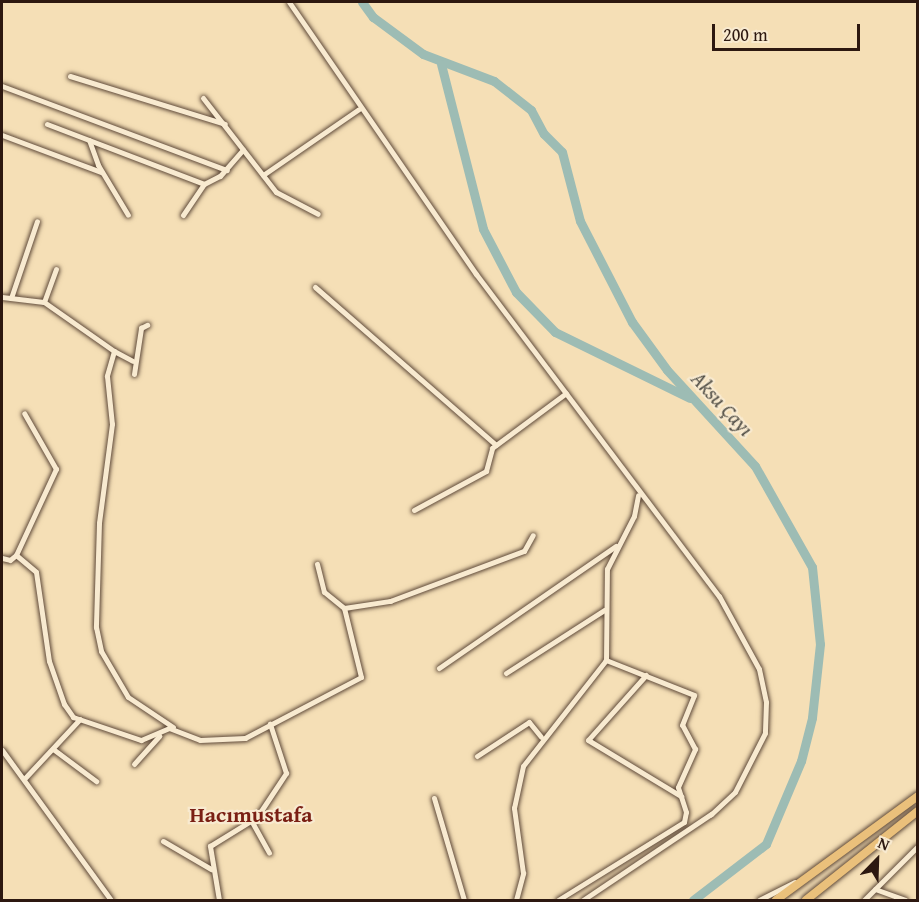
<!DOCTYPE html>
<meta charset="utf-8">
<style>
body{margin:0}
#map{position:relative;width:919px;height:902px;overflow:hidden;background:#f5dfb6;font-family:"Gentium Book Plus",serif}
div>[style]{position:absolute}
.river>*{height:9px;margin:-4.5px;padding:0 4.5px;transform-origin:4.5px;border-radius:4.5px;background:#9dbcb4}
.roads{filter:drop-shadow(0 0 2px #5f4a3a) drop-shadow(0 0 2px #5f4a3a)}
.minor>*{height:5px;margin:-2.5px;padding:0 2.5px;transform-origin:2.5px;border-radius:2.5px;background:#f8ead0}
.highway>*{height:8px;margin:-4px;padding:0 4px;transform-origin:4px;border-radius:4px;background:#eac07b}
span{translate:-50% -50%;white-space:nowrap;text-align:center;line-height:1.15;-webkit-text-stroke:4.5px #f8ead0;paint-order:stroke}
.water-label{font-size:21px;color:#545149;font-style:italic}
.quarter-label{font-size:22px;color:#7a1f14;font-weight:700}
.frame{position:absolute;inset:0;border:3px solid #2d1810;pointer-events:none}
.north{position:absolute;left:847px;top:830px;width:60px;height:60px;-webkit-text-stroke:4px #f8ead0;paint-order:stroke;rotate:23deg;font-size:16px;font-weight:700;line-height:24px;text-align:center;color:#2d1810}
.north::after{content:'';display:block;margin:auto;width:21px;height:27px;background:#2d1810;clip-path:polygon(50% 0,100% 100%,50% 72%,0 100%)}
.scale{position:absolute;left:712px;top:24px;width:148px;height:27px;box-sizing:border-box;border:3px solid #2d1810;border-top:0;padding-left:8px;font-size:18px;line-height:21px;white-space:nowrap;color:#2d1810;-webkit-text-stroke:4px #f8ead0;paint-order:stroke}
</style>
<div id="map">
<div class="river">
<div style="left:362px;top:2px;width:19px;rotate:54deg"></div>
<div style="left:373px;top:17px;width:62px;rotate:36.5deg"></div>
<div style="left:423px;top:54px;width:76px;rotate:20.8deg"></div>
<div style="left:494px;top:81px;width:47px;rotate:38.1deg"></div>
<div style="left:531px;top:110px;width:27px;rotate:62deg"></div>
<div style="left:544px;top:134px;width:25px;rotate:45deg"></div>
<div style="left:562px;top:152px;width:71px;rotate:75.4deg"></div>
<div style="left:580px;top:221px;width:114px;rotate:62.8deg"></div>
<div style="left:632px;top:322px;width:59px;rotate:53.9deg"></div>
<div style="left:667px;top:370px;width:130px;rotate:47.5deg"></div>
<div style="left:755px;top:466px;width:116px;rotate:60.6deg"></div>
<div style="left:812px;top:567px;width:77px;rotate:84.1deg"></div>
<div style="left:820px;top:644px;width:74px;rotate:96.2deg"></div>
<div style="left:812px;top:718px;width:44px;rotate:104.3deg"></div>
<div style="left:801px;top:761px;width:90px;rotate:112.9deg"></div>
<div style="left:766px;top:844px;width:92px;rotate:142.5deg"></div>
<div style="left:441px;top:64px;width:170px;rotate:75.7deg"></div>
<div style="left:483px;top:229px;width:71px;rotate:62.4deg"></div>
<div style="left:516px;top:292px;width:56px;rotate:45.7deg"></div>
<div style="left:555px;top:332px;width:150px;rotate:26.1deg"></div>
</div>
<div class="roads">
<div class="minor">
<div style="left:289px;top:2px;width:330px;rotate:55.5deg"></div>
<div style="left:476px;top:274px;width:403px;rotate:53deg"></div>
<div style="left:719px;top:596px;width:83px;rotate:61.3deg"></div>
<div style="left:759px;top:669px;width:34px;rotate:78deg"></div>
<div style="left:766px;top:702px;width:31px;rotate:92deg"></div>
<div style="left:765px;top:733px;width:66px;rotate:117deg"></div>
<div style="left:735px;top:792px;width:33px;rotate:137deg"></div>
<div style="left:711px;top:814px;width:154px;rotate:146.1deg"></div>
<div style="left:70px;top:76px;width:162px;rotate:17.2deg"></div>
<div style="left:2px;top:86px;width:240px;rotate:20.5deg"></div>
<div style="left:203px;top:98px;width:119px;rotate:52.2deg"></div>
<div style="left:276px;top:192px;width:47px;rotate:27.6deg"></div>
<div style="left:47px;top:124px;width:168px;rotate:20.9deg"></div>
<div style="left:2px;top:135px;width:106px;rotate:20.5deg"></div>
<div style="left:89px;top:140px;width:27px;rotate:70deg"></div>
<div style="left:98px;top:165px;width:58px;rotate:59deg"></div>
<div style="left:263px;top:175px;width:116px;rotate:-34.5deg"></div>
<div style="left:183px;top:215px;width:37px;rotate:-56deg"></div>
<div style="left:204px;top:184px;width:18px;rotate:-27deg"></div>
<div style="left:220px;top:176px;width:35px;rotate:-49deg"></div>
<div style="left:315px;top:287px;width:240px;rotate:41.1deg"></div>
<div style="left:2px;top:297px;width:42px;rotate:6.8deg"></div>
<div style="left:44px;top:302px;width:85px;rotate:35deg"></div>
<div style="left:114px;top:351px;width:26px;rotate:106deg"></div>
<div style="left:107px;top:376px;width:48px;rotate:84.1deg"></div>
<div style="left:112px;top:424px;width:100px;rotate:97.5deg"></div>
<div style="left:99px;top:523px;width:104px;rotate:91.7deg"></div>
<div style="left:96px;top:627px;width:25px;rotate:78deg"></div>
<div style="left:101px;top:651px;width:53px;rotate:59.6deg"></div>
<div style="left:128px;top:697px;width:54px;rotate:33.7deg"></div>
<div style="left:11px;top:298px;width:81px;rotate:-71.3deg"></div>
<div style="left:44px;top:302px;width:35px;rotate:-70deg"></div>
<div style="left:114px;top:351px;width:21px;rotate:28deg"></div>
<div style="left:134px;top:374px;width:47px;rotate:-81.3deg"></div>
<div style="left:141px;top:328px;width:7px;rotate:-27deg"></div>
<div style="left:414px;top:510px;width:82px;rotate:-28.4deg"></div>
<div style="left:486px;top:471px;width:24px;rotate:-75deg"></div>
<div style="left:492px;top:448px;width:92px;rotate:-36.6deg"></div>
<div style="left:16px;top:555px;width:95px;rotate:-65.1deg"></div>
<div style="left:56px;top:469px;width:64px;rotate:-119.7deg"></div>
<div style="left:2px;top:558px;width:8px;rotate:14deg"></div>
<div style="left:10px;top:560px;width:8px;rotate:-40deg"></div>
<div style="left:16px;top:555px;width:26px;rotate:40deg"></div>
<div style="left:36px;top:572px;width:90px;rotate:81.7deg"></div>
<div style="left:49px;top:661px;width:46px;rotate:70.8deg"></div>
<div style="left:64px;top:704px;width:16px;rotate:55deg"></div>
<div style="left:73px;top:717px;width:72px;rotate:18.7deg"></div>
<div style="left:141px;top:740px;width:30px;rotate:-23deg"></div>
<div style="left:169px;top:728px;width:33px;rotate:21deg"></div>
<div style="left:200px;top:740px;width:45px;rotate:-2.5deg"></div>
<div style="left:245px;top:738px;width:131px;rotate:-27.7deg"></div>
<div style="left:361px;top:677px;width:71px;rotate:-103.8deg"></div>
<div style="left:344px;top:608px;width:26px;rotate:-141deg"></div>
<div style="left:324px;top:592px;width:29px;rotate:-104deg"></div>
<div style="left:344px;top:608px;width:47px;rotate:-8.7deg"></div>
<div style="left:390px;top:601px;width:143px;rotate:-20.5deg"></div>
<div style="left:524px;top:551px;width:18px;rotate:-61deg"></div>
<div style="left:439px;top:668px;width:215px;rotate:-34.6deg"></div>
<div style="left:506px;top:673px;width:117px;rotate:-32.7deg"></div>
<div style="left:646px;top:675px;width:87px;rotate:131.7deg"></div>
<div style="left:588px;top:740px;width:109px;rotate:31.1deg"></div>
<div style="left:53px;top:749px;width:54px;rotate:36.7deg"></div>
<div style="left:2px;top:750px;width:185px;rotate:54deg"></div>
<div style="left:477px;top:756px;width:62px;rotate:-33.2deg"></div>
<div style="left:529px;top:722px;width:19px;rotate:51deg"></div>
<div style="left:134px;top:764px;width:38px;rotate:-48deg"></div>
<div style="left:24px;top:779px;width:82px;rotate:-47deg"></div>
<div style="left:434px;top:798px;width:106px;rotate:73.6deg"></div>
<div style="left:252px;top:822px;width:35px;rotate:61deg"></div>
<div style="left:163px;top:841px;width:56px;rotate:30.3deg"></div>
<div style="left:875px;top:889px;width:32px;rotate:20deg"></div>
<div style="left:219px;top:900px;width:55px;rotate:-99.5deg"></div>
<div style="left:210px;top:846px;width:55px;rotate:-31.7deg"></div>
<div style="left:257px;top:817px;width:53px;rotate:-56.6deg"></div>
<div style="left:286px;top:773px;width:52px;rotate:-108.1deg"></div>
<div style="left:516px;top:900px;width:28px;rotate:-75deg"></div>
<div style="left:523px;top:873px;width:66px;rotate:-97.9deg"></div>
<div style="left:514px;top:808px;width:43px;rotate:-77.9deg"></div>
<div style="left:523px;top:766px;width:135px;rotate:-51.9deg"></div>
<div style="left:606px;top:660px;width:91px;rotate:-89.4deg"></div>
<div style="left:607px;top:569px;width:59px;rotate:-63deg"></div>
<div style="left:634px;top:516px;width:21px;rotate:-79deg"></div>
<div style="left:558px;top:900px;width:148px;rotate:-31.8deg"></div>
<div style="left:684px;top:822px;width:10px;rotate:-79deg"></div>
<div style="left:686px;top:812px;width:26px;rotate:-108deg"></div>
<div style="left:678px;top:787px;width:42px;rotate:-65.9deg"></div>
<div style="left:695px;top:749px;width:27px;rotate:-118deg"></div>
<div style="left:682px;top:725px;width:32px;rotate:-68deg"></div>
<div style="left:694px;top:695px;width:95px;rotate:-158.3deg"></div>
<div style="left:759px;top:900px;width:40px;rotate:-26.6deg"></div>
<div style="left:864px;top:900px;width:76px;rotate:-45deg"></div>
</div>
<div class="highway">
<div style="left:776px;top:900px;width:176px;rotate:-36.2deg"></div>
<div style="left:806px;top:900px;width:143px;rotate:-38.5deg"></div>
</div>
</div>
<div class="water-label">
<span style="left:722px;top:404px;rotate:47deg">Aksu Çayı</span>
</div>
<div class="quarter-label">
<span style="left:251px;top:815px">Hacımustafa</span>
</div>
<div class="frame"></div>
<div class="north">N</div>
<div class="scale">200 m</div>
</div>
